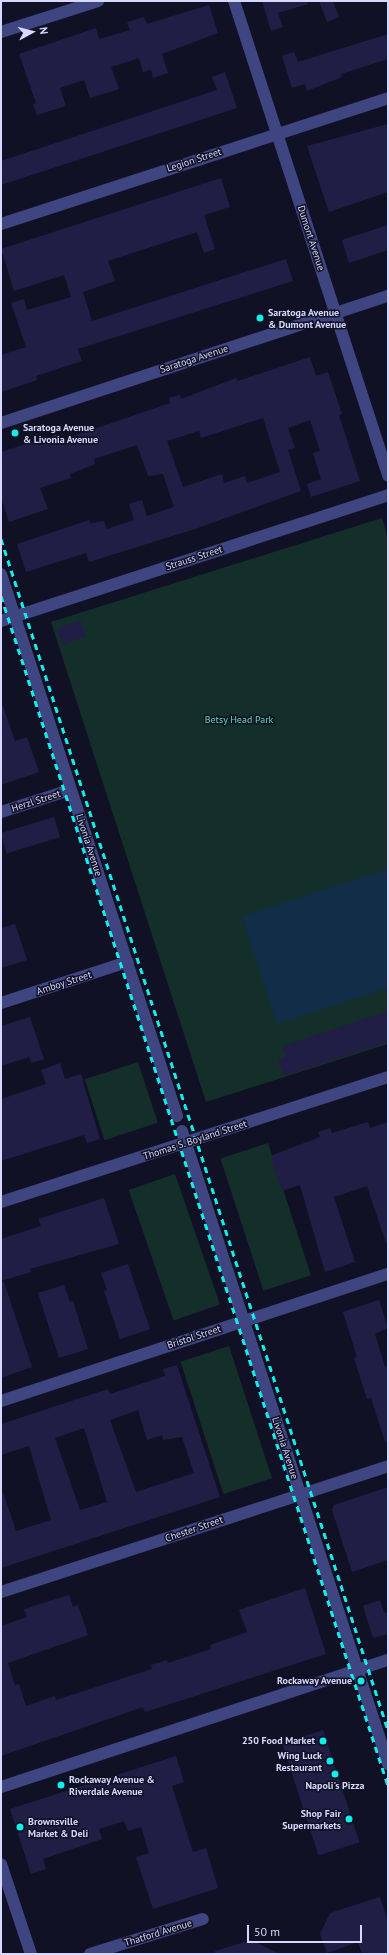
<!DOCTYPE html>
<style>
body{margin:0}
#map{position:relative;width:389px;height:1955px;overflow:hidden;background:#111125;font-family:"PT Sans",sans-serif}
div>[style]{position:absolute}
.green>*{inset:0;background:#142f2a;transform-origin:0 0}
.water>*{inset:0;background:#122d48}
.building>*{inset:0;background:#211e45;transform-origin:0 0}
.minor>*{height:12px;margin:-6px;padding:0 6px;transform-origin:6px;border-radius:6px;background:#3f4581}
.rail>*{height:3px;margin-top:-1.5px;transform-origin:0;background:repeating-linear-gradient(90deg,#10f0ea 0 6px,transparent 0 11px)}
.dots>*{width:11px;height:11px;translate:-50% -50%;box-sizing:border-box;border:2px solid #111125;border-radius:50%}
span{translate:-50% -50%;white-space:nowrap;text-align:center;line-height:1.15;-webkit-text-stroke:3px #111125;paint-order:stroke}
.street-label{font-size:10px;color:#d7d8fd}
.poi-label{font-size:10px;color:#d7d8fd;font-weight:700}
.left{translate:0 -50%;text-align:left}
.right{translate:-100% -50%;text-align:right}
.park-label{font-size:10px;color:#67d9ae}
.frame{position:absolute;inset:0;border:2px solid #d7d8fd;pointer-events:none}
.north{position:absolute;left:12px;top:12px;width:40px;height:40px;-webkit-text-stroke:3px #111125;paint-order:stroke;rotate:83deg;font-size:11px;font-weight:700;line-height:16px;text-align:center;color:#d7d8fd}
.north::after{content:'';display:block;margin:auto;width:14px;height:18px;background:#d7d8fd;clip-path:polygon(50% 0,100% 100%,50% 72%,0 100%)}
.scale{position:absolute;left:247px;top:1925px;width:115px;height:18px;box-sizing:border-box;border:2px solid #d7d8fd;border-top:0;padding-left:5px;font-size:12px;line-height:14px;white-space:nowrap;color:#d7d8fd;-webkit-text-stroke:3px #111125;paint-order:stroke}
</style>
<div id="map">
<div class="green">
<div style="clip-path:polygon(382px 518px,388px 538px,388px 1044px,206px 1102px,51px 622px)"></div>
<div style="left:138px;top:1062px;width:64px;height:56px;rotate:72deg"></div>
<div style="left:268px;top:1143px;width:139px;height:50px;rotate:72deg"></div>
<div style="left:175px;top:1174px;width:138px;height:49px;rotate:71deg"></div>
<div style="left:229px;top:1346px;width:139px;height:51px;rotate:72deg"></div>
</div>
<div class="water">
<div style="clip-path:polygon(388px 869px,388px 988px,277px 1024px,242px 916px)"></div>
</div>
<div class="building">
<div style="clip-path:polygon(262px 1px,307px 1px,308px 4px,278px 13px,283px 27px,271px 31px)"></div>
<div style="clip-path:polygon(319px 1px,333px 1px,339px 17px,327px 22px)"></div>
<div style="clip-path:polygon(209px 5px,218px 33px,162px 54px,168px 73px,153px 78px,151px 70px,143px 72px,139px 58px,127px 62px,111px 67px,119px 89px,90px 98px,84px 80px,60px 88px,66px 106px,37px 115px,33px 104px,36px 103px,19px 54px,96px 28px,99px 39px,130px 30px,127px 22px,144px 17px,147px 24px)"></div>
<div style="clip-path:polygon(388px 34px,388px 59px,341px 74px,342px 77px,307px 91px,305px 84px,292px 88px,282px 56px,294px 52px,298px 62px)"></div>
<div style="clip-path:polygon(225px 72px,237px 108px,1px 185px,1px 161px,217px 90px,212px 77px)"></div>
<div style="clip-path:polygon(388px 124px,388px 192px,329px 212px,307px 146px)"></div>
<div style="clip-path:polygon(221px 178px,230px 207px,204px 215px,215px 249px,204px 253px,197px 232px,108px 261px,115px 281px,83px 292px,92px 321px,286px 259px,293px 281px,78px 349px,82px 361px,36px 376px,37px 380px,1px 392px,1px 355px,26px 347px,11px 303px,24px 299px,27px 310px,71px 297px,64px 275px,14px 291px,1px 249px)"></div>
<div style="clip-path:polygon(388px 225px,388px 250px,349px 263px,342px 240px)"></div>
<div style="clip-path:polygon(evenodd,310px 357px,316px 376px,328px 372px,342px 414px,339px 415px,360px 481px,311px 497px,307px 484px,321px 479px,313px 453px,320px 451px,310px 420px,288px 428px,295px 448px,288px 450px,301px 491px,195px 529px,89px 562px,86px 553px,26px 572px,17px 544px,89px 520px,91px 523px,104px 521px,107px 529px,134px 520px,129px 504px,142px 500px,147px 516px,174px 507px,163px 474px,148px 476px,137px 445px,94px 459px,95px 464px,70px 474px,71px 478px,40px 488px,48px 509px,9px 522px,1px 498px,1px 452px,57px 434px,59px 441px,170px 403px,169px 398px,180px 395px,181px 399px,236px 378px,238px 381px,310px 357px,263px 418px,280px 472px,247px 483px,245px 476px,224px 483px,222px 474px,183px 487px,167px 441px,199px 431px,201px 438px,263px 418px)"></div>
<div style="left:80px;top:620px;width:17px;height:25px;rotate:69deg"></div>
<div style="clip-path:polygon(1px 706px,3px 706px,15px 741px,27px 737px,39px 772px,1px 785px)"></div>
<div style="left:54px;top:817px;width:21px;height:56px;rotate:73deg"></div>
<div style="clip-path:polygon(15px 924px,27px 960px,1px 968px,1px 928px)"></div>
<div style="clip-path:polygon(388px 1011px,388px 1042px,284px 1076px,278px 1059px,286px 1057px,282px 1046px)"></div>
<div style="clip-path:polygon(30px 1017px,44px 1059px,31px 1063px,29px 1057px,1px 1066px,1px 1026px)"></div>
<div style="clip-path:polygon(60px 1063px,65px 1079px,81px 1074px,100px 1139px,87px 1143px,84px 1135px,1px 1161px,1px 1099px,46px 1084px,41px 1070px)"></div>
<div style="clip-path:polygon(368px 1122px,370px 1128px,388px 1122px,388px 1243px,386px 1243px,367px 1186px,334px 1197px,355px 1262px,325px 1272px,300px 1185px,282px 1191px,270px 1156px,320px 1137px,318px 1132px,330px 1128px,332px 1133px)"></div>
<div style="clip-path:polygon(104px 1198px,119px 1244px,30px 1269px,31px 1272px,1px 1281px,1px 1239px,41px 1226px,38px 1219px)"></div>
<div style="clip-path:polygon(128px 1264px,150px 1329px,120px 1339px,104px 1291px,107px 1290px,101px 1273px)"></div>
<div style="clip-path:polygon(1px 1282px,4px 1282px,32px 1367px,1px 1378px)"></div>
<div style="clip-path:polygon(64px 1285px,70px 1302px,73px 1301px,88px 1349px,59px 1358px,38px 1293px)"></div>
<div style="clip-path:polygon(379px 1300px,388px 1328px,375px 1334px,385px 1367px,388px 1366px,388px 1442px,385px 1442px,371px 1398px,367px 1399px,354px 1358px,357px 1357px,343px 1312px)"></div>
<div style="clip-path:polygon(evenodd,177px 1365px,220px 1497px,1px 1568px,1px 1493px,3px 1492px,16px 1531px,51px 1520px,29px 1446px,1px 1455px,1px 1424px,108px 1389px,110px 1394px,165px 1376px,163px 1369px,177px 1365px,138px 1410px,147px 1440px,162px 1435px,163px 1440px,182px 1437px,194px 1473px,136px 1492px,110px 1420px,138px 1410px,177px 1365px,84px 1428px,107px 1502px,80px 1510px,55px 1438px,84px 1428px)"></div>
<div style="clip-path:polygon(388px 1487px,388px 1560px,352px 1572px,332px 1510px,334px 1505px)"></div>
<div style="clip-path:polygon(305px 1588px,326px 1654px,145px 1712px,143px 1707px,1px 1756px,1px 1626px,27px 1617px,24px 1609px,69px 1595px,73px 1607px,78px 1605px,88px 1635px,8px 1663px,15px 1685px,19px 1684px,26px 1706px,55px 1696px,56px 1700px,152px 1669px,151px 1665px,167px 1660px,168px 1663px,211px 1649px,210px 1645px,247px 1632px,239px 1610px)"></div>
<div style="clip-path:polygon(380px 1600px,384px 1613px,388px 1612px,388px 1634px,373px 1638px,363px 1606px)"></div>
<div style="left:323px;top:1730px;width:118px;height:43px;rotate:72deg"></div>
<div style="clip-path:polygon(176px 1756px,184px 1782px,172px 1786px,193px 1852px,206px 1848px,218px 1888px,153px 1909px,136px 1857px,149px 1853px,141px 1827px,128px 1831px,124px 1821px,99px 1829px,102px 1839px,43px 1859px,46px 1869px,31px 1874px,10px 1809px)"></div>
<div style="clip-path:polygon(380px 1897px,388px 1921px,388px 1954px,362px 1954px,358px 1942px,327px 1953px,320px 1934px,330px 1913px)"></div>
<div style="clip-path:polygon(251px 1940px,280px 1954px,215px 1954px,215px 1951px)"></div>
</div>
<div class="minor">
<div style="left:234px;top:1px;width:499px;rotate:72deg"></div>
<div style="left:1px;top:32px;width:102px;rotate:-17.7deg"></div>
<div style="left:1px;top:224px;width:407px;rotate:-18deg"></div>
<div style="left:1px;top:423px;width:407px;rotate:-18.2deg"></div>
<div style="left:1px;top:574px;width:570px;rotate:72.01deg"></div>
<div style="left:1px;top:621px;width:407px;rotate:-18deg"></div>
<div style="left:1px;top:812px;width:72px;rotate:-17.7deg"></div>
<div style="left:1px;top:1003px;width:133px;rotate:-18deg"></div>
<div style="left:182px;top:1131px;width:666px;rotate:71.97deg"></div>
<div style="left:1px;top:1202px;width:407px;rotate:-17.9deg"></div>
<div style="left:1px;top:1401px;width:407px;rotate:-18.2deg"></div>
<div style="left:1px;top:1592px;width:407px;rotate:-18deg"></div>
<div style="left:1px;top:1787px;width:407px;rotate:-18.2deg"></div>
<div style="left:1px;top:1864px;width:95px;rotate:71.6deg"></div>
<div style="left:90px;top:1954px;width:118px;rotate:-17.2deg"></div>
</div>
<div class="rail">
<div style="left:1px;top:539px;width:1252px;rotate:72deg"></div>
<div style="left:1px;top:596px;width:1251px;rotate:71.98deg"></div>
</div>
<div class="dots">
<div style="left:260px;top:318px;background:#10f0ea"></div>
<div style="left:15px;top:433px;background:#10f0ea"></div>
<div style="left:361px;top:1681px;background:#10f0ea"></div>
<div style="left:323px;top:1741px;background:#10f0ea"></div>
<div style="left:330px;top:1761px;background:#10f0ea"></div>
<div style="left:335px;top:1774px;background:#10f0ea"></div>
<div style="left:61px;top:1785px;background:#10f0ea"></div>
<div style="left:349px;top:1819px;background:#10f0ea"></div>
<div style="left:20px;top:1827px;background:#10f0ea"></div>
</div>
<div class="street-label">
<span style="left:194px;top:160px;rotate:-18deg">Legion Street</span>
<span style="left:311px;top:238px;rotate:72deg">Dumont Avenue</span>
<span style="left:194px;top:359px;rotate:-18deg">Saratoga Avenue</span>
<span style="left:194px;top:558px;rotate:-18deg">Strauss Street</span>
<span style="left:36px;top:801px;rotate:-18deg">Herzl Street</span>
<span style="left:89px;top:845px;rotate:72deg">Livonia Avenue</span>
<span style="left:64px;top:983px;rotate:-18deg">Amboy Street</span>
<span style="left:195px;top:1140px;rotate:-18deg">Thomas S. Boyland Street</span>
<span style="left:194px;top:1337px;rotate:-18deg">Bristol Street</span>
<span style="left:285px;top:1448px;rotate:72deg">Livonia Avenue</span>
<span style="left:194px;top:1529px;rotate:-19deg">Chester Street</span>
<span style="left:158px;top:1933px;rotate:-17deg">Thatford Avenue</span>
</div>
<div class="poi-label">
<span class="left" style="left:268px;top:318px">Saratoga Avenue<br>&amp; Dumont Avenue</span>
<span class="left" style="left:23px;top:433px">Saratoga Avenue<br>&amp; Livonia Avenue</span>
<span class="right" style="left:352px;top:1681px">Rockaway Avenue</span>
<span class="right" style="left:315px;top:1741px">250 Food Market</span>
<span class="right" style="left:322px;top:1761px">Wing Luck<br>Restaurant</span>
<span class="left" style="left:69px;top:1785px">Rockaway Avenue &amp;<br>Riverdale Avenue</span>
<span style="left:335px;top:1786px">Napoli's Pizza</span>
<span class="right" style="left:341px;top:1819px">Shop Fair<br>Supermarkets</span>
<span class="left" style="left:28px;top:1827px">Brownsville<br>Market &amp; Deli</span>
</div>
<div class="park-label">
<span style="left:239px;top:720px">Betsy Head Park</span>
</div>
<div class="frame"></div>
<div class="north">N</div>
<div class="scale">50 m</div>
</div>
